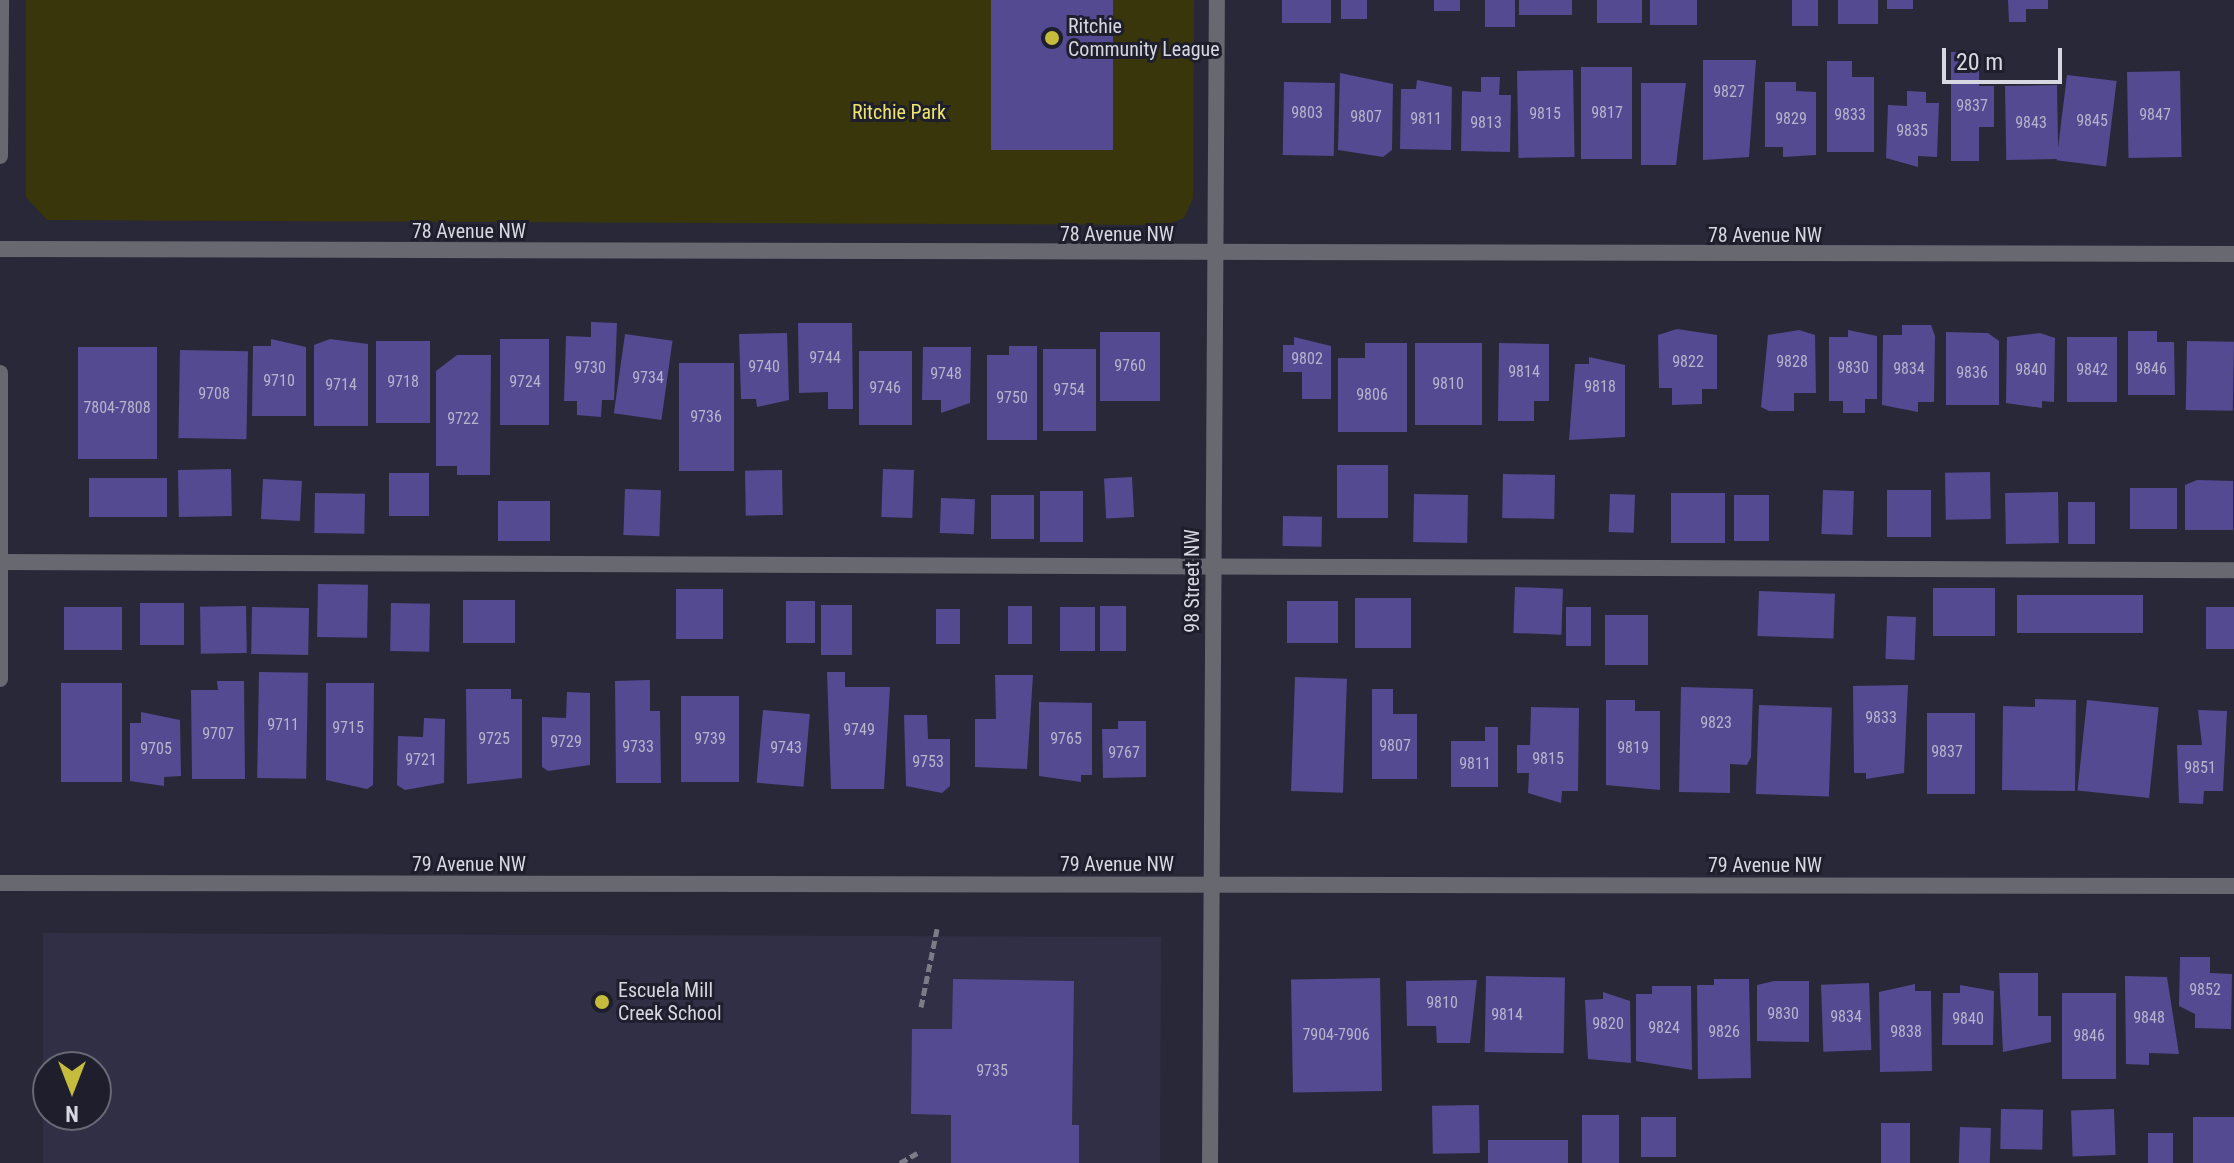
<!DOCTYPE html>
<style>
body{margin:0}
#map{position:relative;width:2234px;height:1163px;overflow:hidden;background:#292838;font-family:"Roboto Condensed",sans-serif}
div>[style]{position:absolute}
.built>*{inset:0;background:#302f45}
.green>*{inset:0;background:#39360b}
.building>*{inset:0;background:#534a91;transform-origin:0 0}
.path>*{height:5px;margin-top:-2.5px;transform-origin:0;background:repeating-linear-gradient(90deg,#7c7b88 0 8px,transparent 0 12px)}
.lane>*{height:16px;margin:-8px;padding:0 8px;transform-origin:8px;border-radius:8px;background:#686871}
.street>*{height:16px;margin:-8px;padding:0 8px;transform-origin:8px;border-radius:8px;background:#686871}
.dots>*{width:22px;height:22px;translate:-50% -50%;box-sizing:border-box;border:4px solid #1f1e2d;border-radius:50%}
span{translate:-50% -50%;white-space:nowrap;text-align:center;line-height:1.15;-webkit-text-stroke:6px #1f1e2d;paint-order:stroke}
.number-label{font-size:16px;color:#b6b4cd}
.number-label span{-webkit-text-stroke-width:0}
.poi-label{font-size:20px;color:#d7d7e1}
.left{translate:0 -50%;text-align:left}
.park-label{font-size:20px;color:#ede46b}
.street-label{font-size:20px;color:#d7d7e1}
.north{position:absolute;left:32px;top:1051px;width:80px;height:80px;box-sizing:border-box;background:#1f1e2d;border:2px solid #696875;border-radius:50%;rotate:180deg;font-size:22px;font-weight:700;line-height:32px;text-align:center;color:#d7d7e1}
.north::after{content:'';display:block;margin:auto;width:28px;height:36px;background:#c5bc3d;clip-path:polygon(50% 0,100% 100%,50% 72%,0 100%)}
.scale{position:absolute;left:1942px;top:48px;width:120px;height:36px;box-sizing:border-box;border:4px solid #d7d7e1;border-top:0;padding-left:10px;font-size:24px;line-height:28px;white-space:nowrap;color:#d7d7e1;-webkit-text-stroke:6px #1f1e2d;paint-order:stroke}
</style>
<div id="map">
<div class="built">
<div style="clip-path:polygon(evenodd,43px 933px,1161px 937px,1160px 1163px,43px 1163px,43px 933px,48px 1067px,96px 1067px,96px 1115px,48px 1115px,48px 1067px)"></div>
</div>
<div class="green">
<div style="clip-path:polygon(26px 0,1194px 0,1193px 198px,1184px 218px,1166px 225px,47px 220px,26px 197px)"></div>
</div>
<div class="building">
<div style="left:991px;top:0;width:122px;height:150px"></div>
<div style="left:1282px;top:0;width:49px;height:23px"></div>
<div style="left:1341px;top:0;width:26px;height:19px"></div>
<div style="left:1434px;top:0;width:26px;height:11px"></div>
<div style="left:1485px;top:0;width:30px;height:27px"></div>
<div style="left:1519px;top:0;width:53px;height:15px"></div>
<div style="left:1597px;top:0;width:45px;height:23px"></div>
<div style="left:1650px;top:0;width:47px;height:25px"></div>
<div style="left:1792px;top:0;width:26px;height:26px"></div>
<div style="left:1838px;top:0;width:40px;height:24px"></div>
<div style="left:1887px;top:0;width:26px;height:9px"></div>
<div style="clip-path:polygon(2008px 0,2048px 0,2048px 9px,2026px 9px,2026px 22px,2009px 22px)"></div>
<div style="clip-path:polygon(1951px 52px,1979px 52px,1979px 86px,1994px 86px,1994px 127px,1979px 127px,1979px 161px,1951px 161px)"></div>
<div style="clip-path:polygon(1703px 60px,1756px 60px,1749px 157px,1703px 160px)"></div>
<div style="clip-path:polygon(1827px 61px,1852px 61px,1852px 77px,1874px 77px,1874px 152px,1827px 152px)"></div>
<div style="left:1581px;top:67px;width:51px;height:92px"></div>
<div style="left:1573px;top:70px;width:87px;height:56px;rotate:89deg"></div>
<div style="left:2180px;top:71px;width:86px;height:53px;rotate:89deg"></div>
<div style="clip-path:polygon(1340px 73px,1393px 84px,1392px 150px,1383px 157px,1338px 150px)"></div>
<div style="left:2067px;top:75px;width:50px;height:86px;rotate:7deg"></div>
<div style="clip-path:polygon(1481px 77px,1500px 77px,1499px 95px,1511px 95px,1510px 152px,1461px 151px,1462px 91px,1481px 92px)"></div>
<div style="clip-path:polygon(1417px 80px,1452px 87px,1451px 150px,1400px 149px,1401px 89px,1416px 89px)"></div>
<div style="left:1284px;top:82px;width:51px;height:73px;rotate:1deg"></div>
<div style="clip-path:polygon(1765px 82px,1796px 82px,1796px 91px,1816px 92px,1816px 155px,1783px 157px,1783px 147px,1765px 147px)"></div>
<div style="clip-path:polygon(1641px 83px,1686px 83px,1676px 165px,1641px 165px)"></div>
<div style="left:2057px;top:85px;width:74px;height:52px;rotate:89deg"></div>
<div style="clip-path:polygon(1907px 91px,1926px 92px,1926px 103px,1939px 103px,1937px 157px,1918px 156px,1918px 167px,1886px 158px,1888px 105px,1907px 106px)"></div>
<div style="clip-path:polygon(591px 322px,617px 323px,614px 400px,602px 400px,601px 417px,577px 415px,577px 401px,564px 401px,566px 336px,591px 337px)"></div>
<div style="clip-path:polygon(798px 323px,852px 323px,853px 409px,828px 409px,828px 392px,799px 393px)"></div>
<div style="clip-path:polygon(1902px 325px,1931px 325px,1935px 336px,1934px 402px,1918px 402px,1918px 412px,1882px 405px,1883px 335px,1902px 335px)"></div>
<div style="clip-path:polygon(1677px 329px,1717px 335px,1717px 389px,1702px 389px,1702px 404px,1672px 405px,1672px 388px,1659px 388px,1658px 335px)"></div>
<div style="clip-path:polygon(1799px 330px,1815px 335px,1816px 393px,1794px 393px,1794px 411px,1769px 411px,1761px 407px,1768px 335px)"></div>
<div style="clip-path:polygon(1848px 330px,1877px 336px,1877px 399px,1865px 399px,1865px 413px,1843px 413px,1843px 401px,1829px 401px,1829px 337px,1848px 337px)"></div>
<div style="clip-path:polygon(2128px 331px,2157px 331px,2157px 342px,2174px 342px,2175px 395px,2128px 395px)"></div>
<div style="left:1100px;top:332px;width:60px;height:69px"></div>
<div style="clip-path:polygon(1946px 332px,1988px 333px,1999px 341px,1999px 405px,1946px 405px)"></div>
<div style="clip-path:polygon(787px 333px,789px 400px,757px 407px,756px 399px,741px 399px,739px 334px)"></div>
<div style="clip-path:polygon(2040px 333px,2055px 338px,2054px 402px,2042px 401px,2042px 408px,2006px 403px,2007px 337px)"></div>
<div style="left:625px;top:334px;width:48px;height:80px;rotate:8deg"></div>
<div style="clip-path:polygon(1294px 337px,1331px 346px,1331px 399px,1302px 399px,1302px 372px,1283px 372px,1283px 345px,1294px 345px)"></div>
<div style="left:2067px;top:337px;width:50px;height:65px"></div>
<div style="clip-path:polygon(271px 339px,306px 347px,306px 416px,252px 416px,253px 346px,271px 346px)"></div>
<div style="clip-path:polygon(330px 339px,368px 344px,368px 426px,314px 426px,314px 345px)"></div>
<div style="left:500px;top:339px;width:49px;height:86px"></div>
<div style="left:376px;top:341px;width:54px;height:82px"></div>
<div style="left:2187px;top:341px;width:47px;height:69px;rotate:1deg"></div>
<div style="clip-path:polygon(1365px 343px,1407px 343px,1407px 432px,1338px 432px,1338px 358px,1365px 358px)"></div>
<div style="left:1415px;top:343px;width:67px;height:82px"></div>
<div style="clip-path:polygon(1499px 343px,1549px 344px,1549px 401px,1534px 401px,1534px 421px,1498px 421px)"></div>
<div style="clip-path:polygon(1009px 346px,1037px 346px,1037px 440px,987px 440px,987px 355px,1009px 355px)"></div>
<div style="left:78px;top:347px;width:79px;height:112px"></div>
<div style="clip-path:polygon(923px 347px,971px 347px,970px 403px,941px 413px,941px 400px,922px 400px)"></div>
<div style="left:1043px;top:349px;width:53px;height:82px"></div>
<div style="left:180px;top:350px;width:68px;height:88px;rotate:1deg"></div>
<div style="left:859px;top:351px;width:53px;height:74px"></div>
<div style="clip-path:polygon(457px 355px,491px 355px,490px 475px,457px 475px,457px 466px,436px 466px,436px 371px)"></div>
<div style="clip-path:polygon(1589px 357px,1625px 365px,1625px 437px,1569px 440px,1575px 364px,1589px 364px)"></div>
<div style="left:679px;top:363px;width:55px;height:108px"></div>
<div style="left:1337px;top:465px;width:51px;height:53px"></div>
<div style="left:231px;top:469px;width:47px;height:53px;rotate:89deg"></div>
<div style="left:883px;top:469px;width:31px;height:48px;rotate:2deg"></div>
<div style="left:782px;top:470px;width:45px;height:37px;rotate:89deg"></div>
<div style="left:1990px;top:472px;width:47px;height:45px;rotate:89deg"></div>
<div style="left:389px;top:473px;width:40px;height:43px"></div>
<div style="left:1503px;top:474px;width:52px;height:44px;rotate:1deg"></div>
<div style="left:1132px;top:477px;width:40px;height:28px;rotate:87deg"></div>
<div style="left:89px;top:478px;width:78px;height:39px"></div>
<div style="left:263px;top:479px;width:39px;height:40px;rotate:3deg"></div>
<div style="clip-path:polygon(2197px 480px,2233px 481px,2233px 530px,2185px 530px,2185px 485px)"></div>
<div style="left:2130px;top:488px;width:47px;height:41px"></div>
<div style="left:625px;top:489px;width:36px;height:46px;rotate:2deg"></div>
<div style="left:1823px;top:490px;width:31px;height:44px;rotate:2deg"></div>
<div style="left:1887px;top:490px;width:44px;height:47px"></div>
<div style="left:1040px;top:491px;width:43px;height:51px"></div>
<div style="left:2058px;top:492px;width:51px;height:53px;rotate:89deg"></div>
<div style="left:315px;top:493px;width:50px;height:40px;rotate:1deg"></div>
<div style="left:1671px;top:493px;width:54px;height:50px"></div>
<div style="left:1414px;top:494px;width:54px;height:48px;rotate:1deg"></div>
<div style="left:1610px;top:494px;width:25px;height:38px;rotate:2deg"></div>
<div style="left:991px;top:495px;width:43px;height:44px"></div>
<div style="left:1734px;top:495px;width:35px;height:46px"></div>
<div style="left:941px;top:498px;width:34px;height:35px;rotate:2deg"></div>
<div style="left:498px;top:501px;width:52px;height:40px"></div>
<div style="left:2068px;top:502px;width:27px;height:42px"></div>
<div style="left:1283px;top:516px;width:39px;height:30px;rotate:1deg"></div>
<div style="left:318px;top:584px;width:50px;height:53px;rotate:1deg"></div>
<div style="left:1515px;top:587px;width:48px;height:46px;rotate:2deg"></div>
<div style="left:1995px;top:588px;width:48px;height:62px;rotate:90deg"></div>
<div style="left:676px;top:589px;width:47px;height:50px"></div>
<div style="left:1759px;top:591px;width:76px;height:45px;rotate:2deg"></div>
<div style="left:2017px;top:595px;width:126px;height:38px"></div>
<div style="left:1411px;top:598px;width:50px;height:56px;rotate:90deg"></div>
<div style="left:463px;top:600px;width:52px;height:43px"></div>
<div style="left:786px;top:601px;width:29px;height:42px"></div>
<div style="left:1287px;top:601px;width:51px;height:42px"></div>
<div style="left:140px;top:603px;width:44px;height:42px"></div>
<div style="left:391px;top:603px;width:39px;height:48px;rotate:1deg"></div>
<div style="left:821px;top:605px;width:31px;height:50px"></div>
<div style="left:246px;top:606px;width:47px;height:46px;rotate:89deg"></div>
<div style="left:1008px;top:606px;width:24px;height:38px"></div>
<div style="left:1100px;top:606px;width:26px;height:45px"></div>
<div style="left:64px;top:607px;width:58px;height:43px"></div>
<div style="left:252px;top:607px;width:57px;height:47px;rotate:1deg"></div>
<div style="left:1060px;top:607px;width:35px;height:44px"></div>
<div style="left:1566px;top:607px;width:25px;height:39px"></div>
<div style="left:2206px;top:607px;width:28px;height:42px"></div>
<div style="left:936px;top:609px;width:24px;height:35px"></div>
<div style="left:1605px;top:615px;width:43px;height:50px"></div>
<div style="left:1887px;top:616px;width:29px;height:43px;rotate:2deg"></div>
<div style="left:259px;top:672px;width:49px;height:106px;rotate:1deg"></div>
<div style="clip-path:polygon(827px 672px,845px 672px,845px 687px,890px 687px,884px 789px,831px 789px)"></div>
<div style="clip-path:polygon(995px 675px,1033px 675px,1027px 769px,975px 767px,975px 719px,996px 719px)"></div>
<div style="left:1295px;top:677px;width:52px;height:114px;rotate:2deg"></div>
<div style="clip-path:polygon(650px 680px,650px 711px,660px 711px,661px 783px,616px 783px,615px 681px)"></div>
<div style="clip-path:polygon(217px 681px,244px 681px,245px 779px,192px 779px,191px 690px,218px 690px)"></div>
<div style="left:61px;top:683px;width:61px;height:99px"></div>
<div style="clip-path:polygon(326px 683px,374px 683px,373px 785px,367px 789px,326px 780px)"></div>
<div style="clip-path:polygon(1908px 685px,1904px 773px,1866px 779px,1866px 773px,1854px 773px,1853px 686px)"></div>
<div style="clip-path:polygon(1681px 687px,1753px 689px,1751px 757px,1747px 765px,1730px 764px,1730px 793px,1679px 792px)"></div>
<div style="clip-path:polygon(466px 689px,511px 689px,511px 699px,522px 699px,522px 778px,467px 784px)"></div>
<div style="clip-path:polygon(1372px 689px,1393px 689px,1393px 714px,1417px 714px,1417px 779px,1372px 779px)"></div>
<div style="clip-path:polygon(567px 692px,590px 693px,590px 765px,548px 771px,542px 767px,542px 717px,566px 718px)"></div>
<div style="left:739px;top:696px;width:86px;height:58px;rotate:90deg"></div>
<div style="clip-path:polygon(2035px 699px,2076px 700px,2075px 791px,2002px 790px,2003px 706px,2035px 707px)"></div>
<div style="clip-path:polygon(1606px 700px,1635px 700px,1635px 711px,1660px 711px,1660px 790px,1606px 785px)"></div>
<div style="left:2087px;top:700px;width:72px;height:91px;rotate:6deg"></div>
<div style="clip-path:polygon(1039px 702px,1092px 703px,1092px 775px,1081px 775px,1081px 782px,1039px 776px)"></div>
<div style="left:1759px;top:705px;width:73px;height:89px;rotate:2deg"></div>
<div style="clip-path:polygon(1531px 707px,1579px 708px,1578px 791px,1562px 791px,1561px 803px,1528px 793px,1529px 773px,1517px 773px,1517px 745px,1530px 745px)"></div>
<div style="left:763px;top:710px;width:47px;height:73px;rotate:5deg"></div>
<div style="clip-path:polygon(2198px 710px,2227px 711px,2223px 791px,2204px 791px,2203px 804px,2179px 803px,2177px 745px,2202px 745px)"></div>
<div style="clip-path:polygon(141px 712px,180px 720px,181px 776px,164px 777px,164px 786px,130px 781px,130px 723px,141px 723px)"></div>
<div style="left:1927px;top:713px;width:48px;height:81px"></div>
<div style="clip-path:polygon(904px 715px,927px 715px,928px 739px,950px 739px,950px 786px,942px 793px,906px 786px)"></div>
<div style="clip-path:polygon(424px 718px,445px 719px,444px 783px,405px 790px,397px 785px,398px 736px,423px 737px)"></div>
<div style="clip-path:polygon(1118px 721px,1146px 721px,1146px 777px,1103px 778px,1102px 729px,1118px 729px)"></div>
<div style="clip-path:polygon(1485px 727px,1498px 727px,1498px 787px,1451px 787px,1451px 741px,1485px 741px)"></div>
<div style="clip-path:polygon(2180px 957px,2210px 957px,2210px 973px,2232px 974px,2231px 1029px,2195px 1028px,2195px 1014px,2179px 1006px)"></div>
<div style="clip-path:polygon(1999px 973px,2038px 973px,2038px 1016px,2051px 1016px,2051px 1042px,2003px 1052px)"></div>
<div style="left:1486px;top:976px;width:79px;height:76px;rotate:1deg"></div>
<div style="clip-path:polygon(2125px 976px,2167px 977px,2179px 1054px,2149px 1053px,2149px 1065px,2126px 1064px)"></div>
<div style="left:1380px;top:978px;width:113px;height:89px;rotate:89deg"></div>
<div style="clip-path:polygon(953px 979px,1074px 981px,1072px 1125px,1079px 1125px,1079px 1163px,951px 1163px,951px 1115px,911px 1114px,912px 1029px,952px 1029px)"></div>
<div style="clip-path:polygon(1714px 979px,1749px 979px,1751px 1078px,1698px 1079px,1697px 985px,1714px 985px)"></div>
<div style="clip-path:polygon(1477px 980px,1470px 1043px,1437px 1043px,1436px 1026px,1407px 1026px,1406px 981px)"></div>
<div style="clip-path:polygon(1774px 981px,1809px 981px,1809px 1042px,1757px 1041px,1757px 985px)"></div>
<div style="left:1869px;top:983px;width:67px;height:48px;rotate:88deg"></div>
<div style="clip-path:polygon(1915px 984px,1915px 991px,1931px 991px,1932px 1071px,1880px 1072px,1879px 992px)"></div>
<div style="clip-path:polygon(1960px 985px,1994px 991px,1993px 1045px,1942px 1045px,1943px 993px,1960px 993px)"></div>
<div style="clip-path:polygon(1652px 986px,1691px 986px,1692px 1070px,1636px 1061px,1636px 994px,1652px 994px)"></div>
<div style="clip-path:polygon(1603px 992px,1630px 1001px,1631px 1063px,1588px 1059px,1585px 1000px,1603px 999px)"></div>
<div style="left:2062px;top:993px;width:54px;height:86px"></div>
<div style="left:1479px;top:1105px;width:48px;height:47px;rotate:89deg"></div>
<div style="left:2001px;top:1109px;width:42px;height:40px;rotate:1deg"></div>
<div style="left:2114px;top:1109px;width:46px;height:43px;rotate:88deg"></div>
<div style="left:1582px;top:1115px;width:37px;height:48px"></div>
<div style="left:1641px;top:1117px;width:35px;height:40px"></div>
<div style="left:2193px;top:1117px;width:41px;height:46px"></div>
<div style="left:1881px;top:1123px;width:29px;height:40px"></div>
<div style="left:1960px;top:1127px;width:31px;height:36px;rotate:2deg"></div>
<div style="left:2148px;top:1133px;width:25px;height:30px"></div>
<div style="left:1488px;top:1140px;width:80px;height:23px"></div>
</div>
<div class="path">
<div style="left:921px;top:1007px;width:80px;rotate:-78.4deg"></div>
<div style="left:900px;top:1163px;width:20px;rotate:-30deg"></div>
</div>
<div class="lane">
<div style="left:0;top:562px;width:2234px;rotate:0.21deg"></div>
</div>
<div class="street">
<div style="left:0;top:156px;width:156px;rotate:-89.6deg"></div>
<div style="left:0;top:249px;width:2234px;rotate:0.13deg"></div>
<div style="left:0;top:373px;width:306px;rotate:90deg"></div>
<div style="left:0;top:883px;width:2234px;rotate:0.08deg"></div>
<div style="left:1210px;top:1163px;width:1163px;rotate:-89.66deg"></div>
</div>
<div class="dots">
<div style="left:1052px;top:38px;background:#c5bc3d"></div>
<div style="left:602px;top:1002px;background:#c5bc3d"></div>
</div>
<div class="number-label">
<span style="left:1729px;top:92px">9827</span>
<span style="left:1972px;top:106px">9837</span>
<span style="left:1307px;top:113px">9803</span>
<span style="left:1607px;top:113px">9817</span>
<span style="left:1545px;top:114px">9815</span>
<span style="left:1850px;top:115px">9833</span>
<span style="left:2155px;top:115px">9847</span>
<span style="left:1366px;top:117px">9807</span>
<span style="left:1426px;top:119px">9811</span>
<span style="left:1791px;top:119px">9829</span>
<span style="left:2092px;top:121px">9845</span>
<span style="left:1486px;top:123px">9813</span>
<span style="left:2031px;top:123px">9843</span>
<span style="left:1912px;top:131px">9835</span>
<span style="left:825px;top:358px">9744</span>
<span style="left:1307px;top:359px">9802</span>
<span style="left:1688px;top:362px">9822</span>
<span style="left:1792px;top:362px">9828</span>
<span style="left:1130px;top:366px">9760</span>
<span style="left:764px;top:367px">9740</span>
<span style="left:590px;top:368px">9730</span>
<span style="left:1853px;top:368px">9830</span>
<span style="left:1909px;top:369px">9834</span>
<span style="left:2151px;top:369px">9846</span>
<span style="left:2031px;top:370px">9840</span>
<span style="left:2092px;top:370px">9842</span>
<span style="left:1524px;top:372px">9814</span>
<span style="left:1972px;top:373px">9836</span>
<span style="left:946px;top:374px">9748</span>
<span style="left:648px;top:378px">9734</span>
<span style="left:279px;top:381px">9710</span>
<span style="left:403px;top:382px">9718</span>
<span style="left:525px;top:382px">9724</span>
<span style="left:1448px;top:384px">9810</span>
<span style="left:341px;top:385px">9714</span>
<span style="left:1600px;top:387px">9818</span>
<span style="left:885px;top:388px">9746</span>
<span style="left:1069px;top:390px">9754</span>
<span style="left:214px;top:394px">9708</span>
<span style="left:1372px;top:395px">9806</span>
<span style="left:1012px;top:398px">9750</span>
<span style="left:117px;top:408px">7804-7808</span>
<span style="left:706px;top:417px">9736</span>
<span style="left:463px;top:419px">9722</span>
<span style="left:1881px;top:718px">9833</span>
<span style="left:1716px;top:723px">9823</span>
<span style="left:283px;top:725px">9711</span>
<span style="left:348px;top:728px">9715</span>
<span style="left:859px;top:730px">9749</span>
<span style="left:218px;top:734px">9707</span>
<span style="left:494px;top:739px">9725</span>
<span style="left:710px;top:739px">9739</span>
<span style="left:1066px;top:739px">9765</span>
<span style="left:566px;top:742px">9729</span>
<span style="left:1395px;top:746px">9807</span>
<span style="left:638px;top:747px">9733</span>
<span style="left:786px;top:748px">9743</span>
<span style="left:1633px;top:748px">9819</span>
<span style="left:156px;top:749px">9705</span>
<span style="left:1947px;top:752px">9837</span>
<span style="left:1124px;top:753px">9767</span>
<span style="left:1548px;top:759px">9815</span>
<span style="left:421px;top:760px">9721</span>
<span style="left:928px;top:762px">9753</span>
<span style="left:1475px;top:764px">9811</span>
<span style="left:2200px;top:768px">9851</span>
<span style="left:2205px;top:990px">9852</span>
<span style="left:1442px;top:1003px">9810</span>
<span style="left:1783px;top:1014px">9830</span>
<span style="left:1507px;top:1015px">9814</span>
<span style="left:1846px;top:1017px">9834</span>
<span style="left:2149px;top:1018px">9848</span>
<span style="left:1968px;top:1019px">9840</span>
<span style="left:1608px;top:1024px">9820</span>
<span style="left:1664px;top:1028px">9824</span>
<span style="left:1724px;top:1032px">9826</span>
<span style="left:1906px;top:1032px">9838</span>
<span style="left:1336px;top:1035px">7904-7906</span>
<span style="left:2089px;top:1036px">9846</span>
<span style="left:992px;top:1071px">9735</span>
</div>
<div class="poi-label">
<span class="left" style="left:1068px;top:38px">Ritchie<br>Community League</span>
<span class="left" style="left:618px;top:1002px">Escuela Mill<br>Creek School</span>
</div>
<div class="park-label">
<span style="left:899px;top:112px">Ritchie Park</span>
</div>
<div class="street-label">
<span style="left:469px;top:231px">78 Avenue NW</span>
<span style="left:1117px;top:234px">78 Avenue NW</span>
<span style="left:1765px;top:235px">78 Avenue NW</span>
<span style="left:1192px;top:581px;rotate:-90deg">98 Street NW</span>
<span style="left:469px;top:864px">79 Avenue NW</span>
<span style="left:1117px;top:864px">79 Avenue NW</span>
<span style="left:1765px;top:865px">79 Avenue NW</span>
</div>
<div class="north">N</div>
<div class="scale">20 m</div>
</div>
